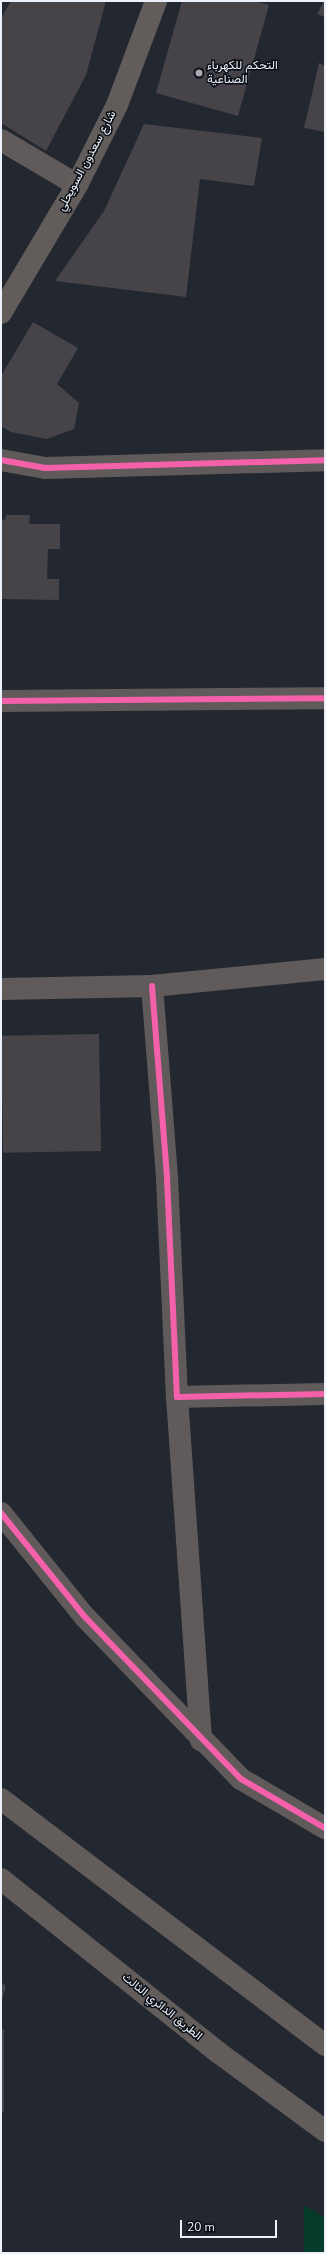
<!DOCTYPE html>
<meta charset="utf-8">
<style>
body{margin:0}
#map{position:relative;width:326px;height:2254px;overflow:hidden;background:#23272f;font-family:"Nunito Sans",Vazirmatn,sans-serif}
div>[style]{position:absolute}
.green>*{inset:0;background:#063b2a}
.building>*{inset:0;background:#464448;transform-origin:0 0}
.minor>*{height:22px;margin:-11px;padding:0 11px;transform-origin:11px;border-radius:11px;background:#605b5a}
.major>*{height:22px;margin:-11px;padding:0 11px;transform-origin:11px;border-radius:11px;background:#625c5b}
.cycleway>*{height:6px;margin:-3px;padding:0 3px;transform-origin:3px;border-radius:3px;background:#f560ab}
.dots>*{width:11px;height:11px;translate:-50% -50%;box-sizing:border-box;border:2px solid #0b0f15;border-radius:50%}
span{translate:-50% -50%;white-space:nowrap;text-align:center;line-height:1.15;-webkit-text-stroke:3px #0b0f15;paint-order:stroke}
.poi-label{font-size:12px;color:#ecf1fb}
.left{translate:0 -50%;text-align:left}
.street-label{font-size:12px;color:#ecf1fb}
.frame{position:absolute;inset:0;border:2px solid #ecf1fb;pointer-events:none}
.scale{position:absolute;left:180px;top:2220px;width:97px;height:18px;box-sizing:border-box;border:2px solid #ecf1fb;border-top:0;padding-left:5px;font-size:12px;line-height:14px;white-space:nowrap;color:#ecf1fb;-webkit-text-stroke:3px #0b0f15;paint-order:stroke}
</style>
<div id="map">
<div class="green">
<div style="clip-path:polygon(304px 2205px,325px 2218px,325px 2253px,304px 2253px)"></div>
</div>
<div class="building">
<div style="clip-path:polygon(11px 1px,106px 1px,86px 75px,46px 151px,1px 123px,1px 18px)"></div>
<div style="clip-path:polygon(182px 1px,255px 1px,269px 5px,238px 116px,156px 93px)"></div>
<div style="clip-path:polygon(324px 1px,325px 1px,325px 17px,317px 14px)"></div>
<div style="clip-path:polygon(319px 63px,325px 66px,325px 132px,304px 128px)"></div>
<div style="clip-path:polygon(144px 124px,262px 138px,254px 186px,200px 179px,186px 297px,55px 281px,104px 211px)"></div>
<div style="clip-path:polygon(33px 322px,78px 348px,57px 384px,79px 403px,74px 429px,47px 439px,11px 432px,1px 426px,1px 376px)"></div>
<div style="clip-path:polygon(6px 515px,30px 515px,29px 524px,60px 524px,60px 549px,48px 549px,47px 579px,59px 579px,59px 600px,1px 599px,1px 520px,5px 520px)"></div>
<div style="left:99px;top:1034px;width:117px;height:98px;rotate:89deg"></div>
<div style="clip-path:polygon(1px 1982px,6px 1986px,1px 2004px)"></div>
<div style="left:1px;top:2029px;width:3px;height:83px"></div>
</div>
<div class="minor">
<div style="left:1px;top:140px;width:88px;rotate:30.6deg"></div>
<div style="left:1px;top:460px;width:45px;rotate:10.3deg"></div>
<div style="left:45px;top:468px;width:280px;rotate:-1.6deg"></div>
<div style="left:1px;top:701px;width:324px;rotate:-0.5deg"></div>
<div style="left:152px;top:986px;width:193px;rotate:85.5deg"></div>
<div style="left:167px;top:1178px;width:219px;rotate:87.4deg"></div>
<div style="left:177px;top:1397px;width:148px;rotate:-1.2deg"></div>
<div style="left:1px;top:989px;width:151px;rotate:-1.1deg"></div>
<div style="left:152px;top:986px;width:174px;rotate:-5.6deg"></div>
<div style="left:177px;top:1397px;width:344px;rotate:86deg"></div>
<div style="left:1px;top:1513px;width:134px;rotate:51.1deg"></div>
<div style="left:85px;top:1617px;width:225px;rotate:46.1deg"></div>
<div style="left:241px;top:1779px;width:97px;rotate:30.3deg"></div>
</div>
<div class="major">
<div style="left:1px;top:313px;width:149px;rotate:-59.3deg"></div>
<div style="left:77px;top:185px;width:89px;rotate:-63.4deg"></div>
<div style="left:117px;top:105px;width:111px;rotate:-69.4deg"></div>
<div style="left:1px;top:1799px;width:407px;rotate:37.2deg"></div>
<div style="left:1px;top:1879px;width:279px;rotate:38.6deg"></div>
<div style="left:219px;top:2053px;width:132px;rotate:36.3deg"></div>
</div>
<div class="cycleway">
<div style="left:1px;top:460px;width:45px;rotate:10.3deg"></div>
<div style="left:45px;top:468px;width:280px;rotate:-1.6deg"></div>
<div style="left:1px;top:701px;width:324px;rotate:-0.5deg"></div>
<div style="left:152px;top:986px;width:193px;rotate:85.5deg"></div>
<div style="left:167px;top:1178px;width:219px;rotate:87.4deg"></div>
<div style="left:177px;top:1397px;width:148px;rotate:-1.2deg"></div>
<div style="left:1px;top:1513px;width:134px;rotate:51.1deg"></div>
<div style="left:85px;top:1617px;width:225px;rotate:46.1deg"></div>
<div style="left:241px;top:1779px;width:97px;rotate:30.3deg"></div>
</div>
<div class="dots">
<div style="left:199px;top:73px;background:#a6aab4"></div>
</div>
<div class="poi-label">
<span class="left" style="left:207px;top:73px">التحكم للكهرباء<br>الصناعية</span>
</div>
<div class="street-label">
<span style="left:87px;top:161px;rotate:-62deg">شارع سعدون السويحلي</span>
<span style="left:162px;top:2007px;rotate:39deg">الطريق الدائري الثالث</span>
</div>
<div class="frame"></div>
<div class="scale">20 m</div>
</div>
